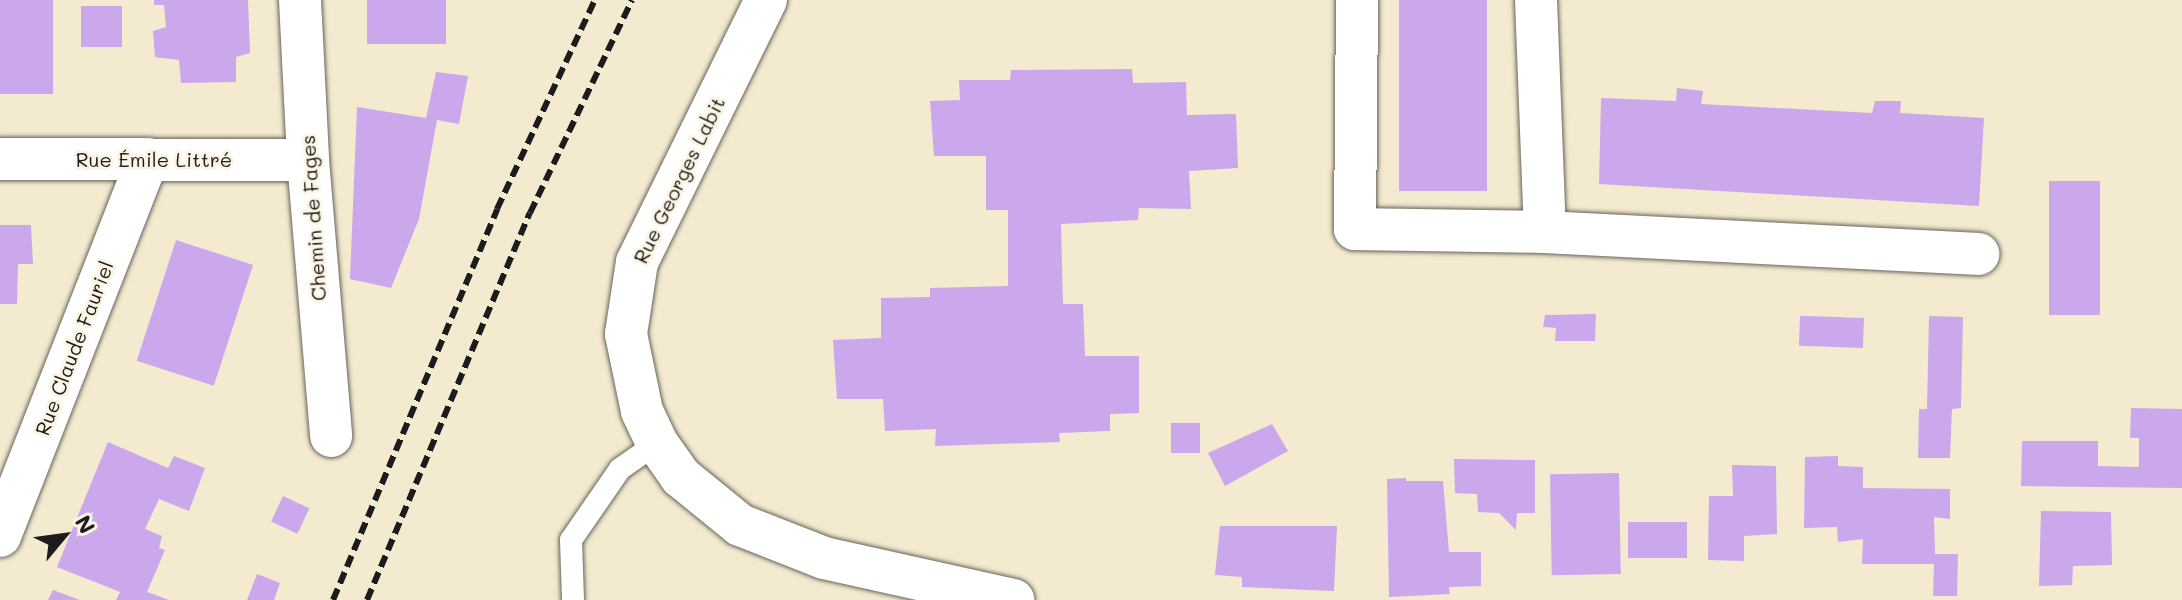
<!DOCTYPE html>
<meta charset="utf-8">
<style>
body{margin:0}
#map{position:relative;width:2182px;height:600px;overflow:hidden;background:#f3eacf;font-family:Mali,sans-serif}
div>[style]{position:absolute}
.building>*{inset:0;background:#cba7ec;transform-origin:0 0}
.roads{filter:drop-shadow(0 0 2px #67645b) drop-shadow(0 0 2px #67645b)}
.lane>*{height:22px;margin:-11px;padding:0 11px;transform-origin:11px;border-radius:11px;background:#fff}
.street>*{height:42px;margin:-21px;padding:0 21px;transform-origin:21px;border-radius:21px;background:#fff}
.rail>*{height:6px;margin-top:-3px;transform-origin:0;background:repeating-linear-gradient(90deg,#1c1c1c 0 12px,transparent 0 18px)}
span{translate:-50% -50%;white-space:nowrap;text-align:center;line-height:1.15;-webkit-text-stroke:6px #fcf5e5;paint-order:stroke}
.street-label{font-size:20px;color:#1c1c1c}
.north{position:absolute;left:24px;top:496px;width:80px;height:80px;-webkit-text-stroke:6px #fcf5e5;paint-order:stroke;rotate:61deg;font-size:22px;font-weight:700;line-height:32px;text-align:center;color:#1c1c1c}
.north::after{content:'';display:block;margin:auto;width:28px;height:36px;background:#1c1c1c;clip-path:polygon(50% 0,100% 100%,50% 72%,0 100%)}
</style>
<div id="map">
<div class="building">
<div style="left:0;top:0;width:53px;height:94px"></div>
<div style="clip-path:polygon(154px 0,248px 0,250px 53px,236px 57px,236px 82px,181px 83px,179px 60px,155px 57px,153px 31px,166px 27px,164px 5px,154px 5px)"></div>
<div style="left:367px;top:0;width:79px;height:44px"></div>
<div style="left:1399px;top:0;width:88px;height:191px"></div>
<div style="left:122px;top:6px;width:41px;height:41px;rotate:90deg"></div>
<div style="clip-path:polygon(1132px 69px,1133px 83px,1186px 82px,1187px 115px,1236px 114px,1238px 168px,1189px 171px,1191px 209px,1139px 208px,1138px 220px,1061px 224px,1063px 304px,1083px 304px,1085px 356px,1139px 356px,1139px 413px,1110px 414px,1110px 431px,1059px 433px,1060px 442px,935px 446px,936px 429px,885px 431px,883px 399px,837px 399px,833px 340px,881px 338px,881px 298px,930px 297px,930px 288px,1008px 286px,1008px 210px,986px 210px,986px 156px,934px 156px,930px 101px,960px 100px,959px 80px,1010px 80px,1011px 70px)"></div>
<div style="clip-path:polygon(436px 72px,468px 76px,459px 124px,437px 120px,419px 219px,391px 288px,350px 279px,357px 107px,426px 118px)"></div>
<div style="clip-path:polygon(1677px 88px,1703px 91px,1701px 104px,1872px 113px,1875px 101px,1901px 101px,1900px 113px,1984px 118px,1979px 206px,1599px 184px,1601px 98px,1676px 101px)"></div>
<div style="left:2049px;top:181px;width:51px;height:134px"></div>
<div style="clip-path:polygon(0 225px,31px 225px,33px 264px,18px 264px,17px 304px,0 304px)"></div>
<div style="left:176px;top:240px;width:81px;height:127px;rotate:18deg"></div>
<div style="clip-path:polygon(1596px 314px,1595px 341px,1555px 341px,1556px 328px,1543px 327px,1545px 315px)"></div>
<div style="clip-path:polygon(1929px 316px,1963px 317px,1961px 408px,1952px 409px,1950px 458px,1918px 458px,1919px 409px,1927px 409px)"></div>
<div style="left:1864px;top:318px;width:30px;height:64px;rotate:92deg"></div>
<div style="clip-path:polygon(2131px 408px,2182px 409px,2182px 488px,2021px 486px,2022px 441px,2098px 441px,2098px 466px,2139px 467px,2139px 438px,2130px 438px)"></div>
<div style="left:1200px;top:423px;width:30px;height:29px;rotate:90deg"></div>
<div style="clip-path:polygon(1272px 424px,1288px 451px,1225px 486px,1208px 453px)"></div>
<div style="clip-path:polygon(108px 442px,168px 468px,174px 456px,205px 468px,189px 511px,159px 499px,145px 529px,162px 536px,159px 548px,165px 550px,147px 592px,169px 600px,116px 600px,120px 592px,57px 567px)"></div>
<div style="clip-path:polygon(1838px 456px,1838px 466px,1863px 467px,1863px 488px,1950px 489px,1950px 519px,1934px 517px,1935px 554px,1958px 554px,1957px 596px,1933px 596px,1934px 564px,1862px 564px,1863px 539px,1838px 542px,1837px 527px,1804px 528px,1805px 457px)"></div>
<div style="clip-path:polygon(1454px 459px,1535px 460px,1535px 513px,1517px 513px,1516px 530px,1499px 513px,1478px 512px,1477px 494px,1455px 493px)"></div>
<div style="clip-path:polygon(1732px 465px,1776px 466px,1777px 534px,1744px 536px,1744px 561px,1708px 560px,1709px 496px,1733px 496px)"></div>
<div style="left:1619px;top:473px;width:101px;height:69px;rotate:89deg"></div>
<div style="clip-path:polygon(1406px 478px,1406px 481px,1443px 481px,1449px 552px,1481px 552px,1481px 586px,1449px 587px,1450px 594px,1389px 597px,1387px 479px)"></div>
<div style="left:283px;top:496px;width:29px;height:28px;rotate:25deg"></div>
<div style="clip-path:polygon(2041px 511px,2111px 512px,2112px 565px,2073px 566px,2072px 585px,2039px 586px)"></div>
<div style="left:1628px;top:522px;width:59px;height:36px"></div>
<div style="clip-path:polygon(1220px 526px,1337px 526px,1334px 591px,1242px 587px,1242px 577px,1215px 575px)"></div>
<div style="clip-path:polygon(257px 574px,280px 583px,274px 600px,247px 600px)"></div>
<div style="clip-path:polygon(53px 590px,80px 600px,48px 600px)"></div>
</div>
<div class="roads">
<div class="lane">
<div style="left:573px;top:600px;width:60px;rotate:-91.9deg"></div>
<div style="left:571px;top:540px;width:86px;rotate:-55.4deg"></div>
<div style="left:620px;top:469px;width:45px;rotate:-35.1deg"></div>
</div>
<div class="street">
<div style="left:300px;top:0;width:160px;rotate:87.1deg"></div>
<div style="left:308px;top:160px;width:277px;rotate:85.2deg"></div>
<div style="left:766px;top:0;width:292px;rotate:116.2deg"></div>
<div style="left:637px;top:262px;width:73px;rotate:98.7deg"></div>
<div style="left:626px;top:334px;width:79px;rotate:78.3deg"></div>
<div style="left:642px;top:411px;width:35px;rotate:65deg"></div>
<div style="left:657px;top:443px;width:42px;rotate:54.8deg"></div>
<div style="left:681px;top:477px;width:76px;rotate:39.1deg"></div>
<div style="left:740px;top:525px;width:90px;rotate:21.4deg"></div>
<div style="left:824px;top:558px;width:194px;rotate:12.5deg"></div>
<div style="left:1357px;top:0;width:229px;rotate:90.5deg"></div>
<div style="left:1355px;top:229px;width:190px;rotate:0.9deg"></div>
<div style="left:1536px;top:0;width:232px;rotate:87.8deg"></div>
<div style="left:1545px;top:232px;width:434px;rotate:2.9deg"></div>
<div style="left:0;top:159px;width:308px;rotate:0.2deg"></div>
<div style="left:0;top:536px;width:405px;rotate:-68.6deg"></div>
</div>
</div>
<div class="rail">
<div style="left:333px;top:600px;width:424px;rotate:-67.2deg"></div>
<div style="left:497px;top:209px;width:231px;rotate:-64.9deg"></div>
<div style="left:367px;top:600px;width:420px;rotate:-67.2deg"></div>
<div style="left:530px;top:213px;width:236px;rotate:-64.4deg"></div>
</div>
<div class="street-label">
<span style="left:154px;top:159px">Rue Émile Littré</span>
<span style="left:679px;top:180px;rotate:-64deg">Rue Georges Labit</span>
<span style="left:313px;top:218px;rotate:-94deg">Chemin de Fages</span>
<span style="left:74px;top:348px;rotate:-69deg">Rue Claude Fauriel</span>
</div>
<div class="north">N</div>
</div>
